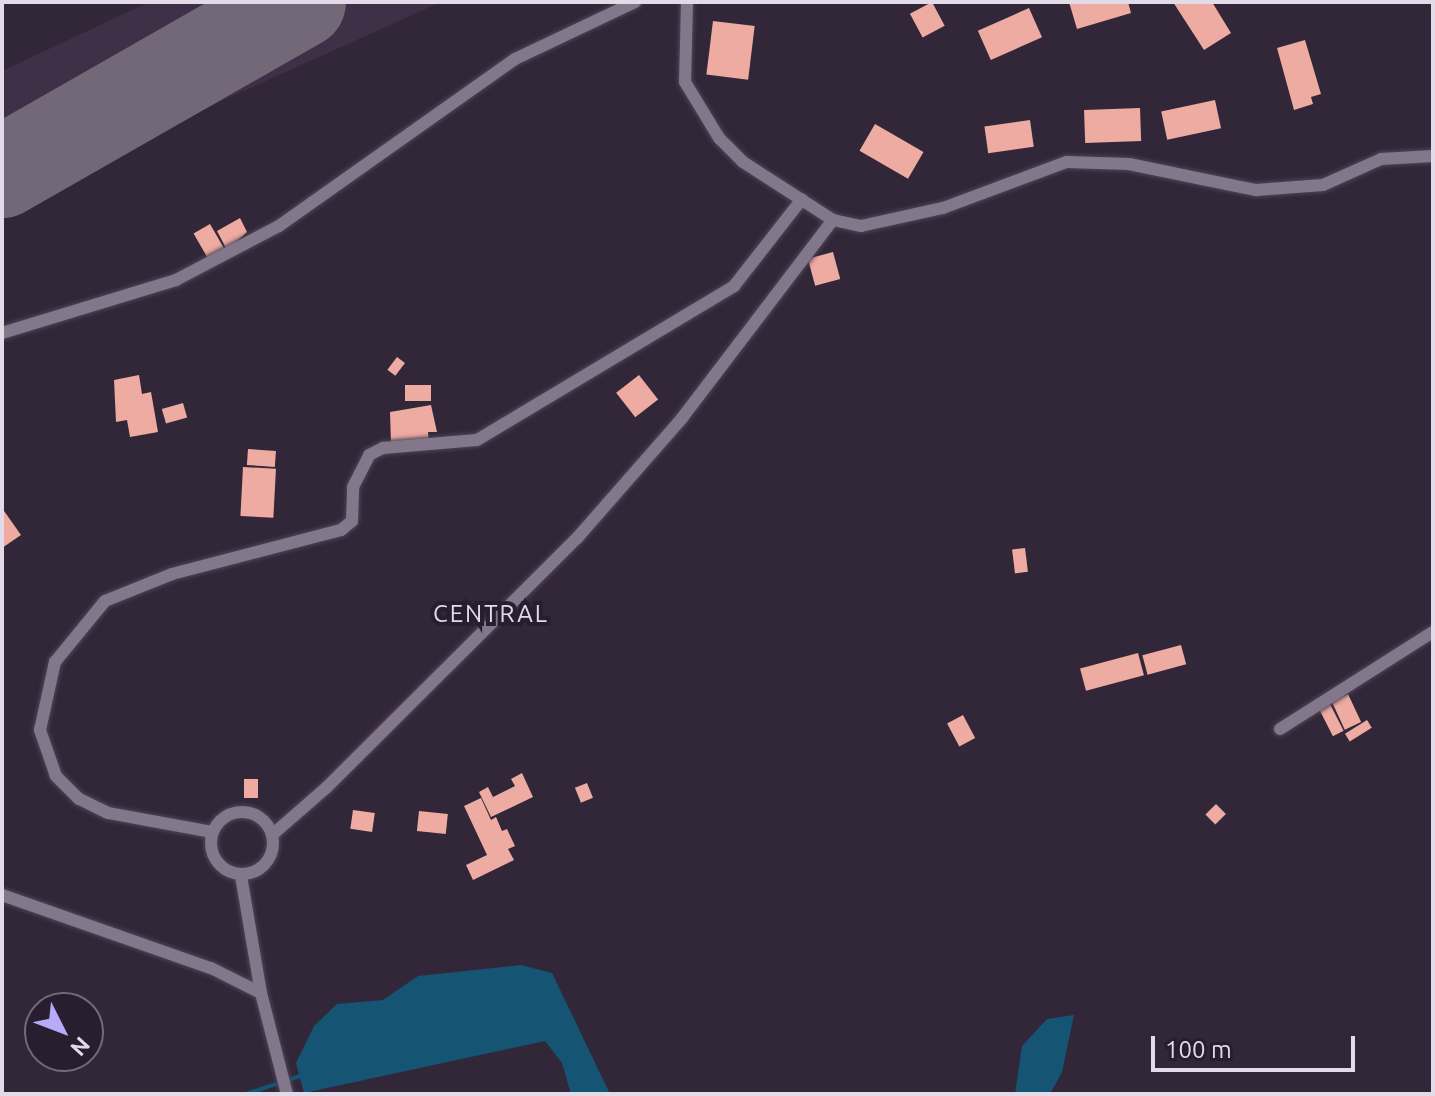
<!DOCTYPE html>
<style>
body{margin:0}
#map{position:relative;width:1435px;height:1096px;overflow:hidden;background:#322739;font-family:Ubuntu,sans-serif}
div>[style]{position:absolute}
.built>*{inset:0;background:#3e3047}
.water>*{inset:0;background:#155473}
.stream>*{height:4px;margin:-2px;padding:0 2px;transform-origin:2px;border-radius:2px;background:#155473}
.runway>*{height:92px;margin:-46px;padding:0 46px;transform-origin:46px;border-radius:46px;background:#726878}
.building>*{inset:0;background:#eeaba2;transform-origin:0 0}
.roads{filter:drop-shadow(0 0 2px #4e4554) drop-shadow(0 0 2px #4e4554)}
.street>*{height:12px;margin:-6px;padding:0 6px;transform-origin:6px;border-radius:6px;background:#83778c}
.street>.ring{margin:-6px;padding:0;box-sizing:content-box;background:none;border:12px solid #83778c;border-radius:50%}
span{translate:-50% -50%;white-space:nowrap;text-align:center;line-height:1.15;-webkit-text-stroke:8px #281e2f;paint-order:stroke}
.quarter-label{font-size:24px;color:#e3dce8;letter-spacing:2px}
.frame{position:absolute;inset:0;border:4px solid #e3dce8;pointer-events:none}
.north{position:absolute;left:24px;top:992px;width:80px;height:80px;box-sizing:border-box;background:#281e2f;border:2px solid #736a79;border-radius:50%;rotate:132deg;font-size:22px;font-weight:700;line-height:32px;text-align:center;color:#e3dce8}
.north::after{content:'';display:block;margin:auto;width:28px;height:36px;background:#b7abf8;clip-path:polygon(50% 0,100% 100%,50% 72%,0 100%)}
.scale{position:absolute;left:1151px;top:1036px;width:204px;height:36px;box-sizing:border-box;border:4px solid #e3dce8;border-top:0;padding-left:10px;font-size:24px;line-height:28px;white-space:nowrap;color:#e3dce8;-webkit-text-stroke:6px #281e2f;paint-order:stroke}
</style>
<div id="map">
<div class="built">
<div style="clip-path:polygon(149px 2px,441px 2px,230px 97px,2px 211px,2px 71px)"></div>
</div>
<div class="water">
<div style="clip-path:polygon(521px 965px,552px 973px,610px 1094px,571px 1094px,562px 1063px,545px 1041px,304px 1093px,296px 1063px,314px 1026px,337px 1004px,383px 1000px,418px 976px)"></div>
<div style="clip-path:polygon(1074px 1015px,1062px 1072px,1050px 1094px,1015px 1094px,1022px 1046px,1047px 1019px)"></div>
</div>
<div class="stream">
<div style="left:246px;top:1094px;width:57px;rotate:-18.4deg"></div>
</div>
<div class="runway">
<div style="left:2px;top:172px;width:343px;rotate:-29.7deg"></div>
</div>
<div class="building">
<div style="left:932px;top:2px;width:27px;height:25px;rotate:62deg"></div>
<div style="clip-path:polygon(1069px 2px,1128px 2px,1131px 13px,1077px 29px)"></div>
<div style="clip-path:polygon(1173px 2px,1212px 2px,1231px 33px,1204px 50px)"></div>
<div style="left:1029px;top:8px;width:32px;height:56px;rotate:66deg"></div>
<div style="left:713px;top:21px;width:42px;height:54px;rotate:7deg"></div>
<div style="clip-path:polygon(1305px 40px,1321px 94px,1311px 97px,1313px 104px,1294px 110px,1277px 48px)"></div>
<div style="left:1215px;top:100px;width:29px;height:55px;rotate:78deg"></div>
<div style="left:1140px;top:108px;width:33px;height:56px;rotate:88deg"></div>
<div style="left:1030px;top:120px;width:27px;height:46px;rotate:82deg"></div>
<div style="left:875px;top:124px;width:56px;height:31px;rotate:30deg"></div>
<div style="clip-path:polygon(240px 218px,247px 232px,227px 250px,217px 231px)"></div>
<div style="left:210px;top:224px;width:30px;height:19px;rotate:60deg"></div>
<div style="left:833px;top:252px;width:28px;height:26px;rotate:75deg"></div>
<div style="left:397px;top:357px;width:10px;height:16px;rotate:37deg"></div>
<div style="clip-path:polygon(139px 375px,142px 394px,151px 392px,158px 432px,130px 437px,127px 420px,116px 422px,114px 380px)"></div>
<div style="left:639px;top:375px;width:31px;height:29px;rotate:52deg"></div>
<div style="left:431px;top:385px;width:16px;height:26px;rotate:90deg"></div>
<div style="left:183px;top:403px;width:15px;height:22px;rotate:74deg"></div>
<div style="clip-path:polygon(431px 405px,437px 432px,428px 432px,429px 444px,391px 445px,390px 412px)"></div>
<div style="left:248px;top:449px;width:28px;height:16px;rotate:4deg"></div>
<div style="left:243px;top:467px;width:33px;height:49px;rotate:3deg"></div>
<div style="clip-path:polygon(2px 508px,21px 535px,2px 548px)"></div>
<div style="left:1025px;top:548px;width:24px;height:13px;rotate:83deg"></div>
<div style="left:1181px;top:645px;width:20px;height:40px;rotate:75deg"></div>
<div style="left:1138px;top:653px;width:23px;height:60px;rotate:75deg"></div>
<div style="left:1348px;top:694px;width:31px;height:18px;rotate:65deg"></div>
<div style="left:1330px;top:704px;width:30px;height:12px;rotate:63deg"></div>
<div style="left:963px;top:715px;width:26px;height:18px;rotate:62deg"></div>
<div style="left:1367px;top:720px;width:9px;height:26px;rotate:58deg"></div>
<div style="clip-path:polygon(522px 773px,533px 797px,491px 817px,479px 792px,488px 787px,493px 797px,515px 786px,511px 779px)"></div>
<div style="left:244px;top:779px;width:14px;height:19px"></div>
<div style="left:587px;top:783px;width:16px;height:13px;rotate:68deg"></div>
<div style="clip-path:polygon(481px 798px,491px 820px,496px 817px,502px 831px,507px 829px,515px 846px,508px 849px,514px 860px,473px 880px,466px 865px,487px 855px,464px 806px)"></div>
<div style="left:1216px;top:804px;width:14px;height:15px;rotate:45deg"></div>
<div style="left:353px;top:810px;width:22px;height:19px;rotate:8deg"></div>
<div style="left:419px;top:811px;width:29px;height:20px;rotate:6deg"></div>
</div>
<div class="roads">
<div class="street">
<div style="left:687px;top:2px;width:80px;rotate:91.4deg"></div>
<div style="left:685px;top:82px;width:66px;rotate:58.7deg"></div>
<div style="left:719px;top:138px;width:34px;rotate:45deg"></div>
<div style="left:743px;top:162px;width:107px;rotate:32.8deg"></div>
<div style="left:833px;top:220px;width:29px;rotate:12deg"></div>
<div style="left:861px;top:226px;width:84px;rotate:-12.4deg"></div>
<div style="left:943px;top:208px;width:132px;rotate:-20.4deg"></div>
<div style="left:1067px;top:162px;width:62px;rotate:1.8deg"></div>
<div style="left:1129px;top:164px;width:130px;rotate:11.6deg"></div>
<div style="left:1256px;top:190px;width:67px;rotate:-4.3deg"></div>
<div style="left:1323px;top:185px;width:64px;rotate:-24.1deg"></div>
<div style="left:1381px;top:159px;width:52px;rotate:-3.3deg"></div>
<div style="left:2px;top:333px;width:182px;rotate:-16.9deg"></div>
<div style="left:176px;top:280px;width:116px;rotate:-27.7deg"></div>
<div style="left:279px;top:226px;width:289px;rotate:-35.3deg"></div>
<div style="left:515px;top:59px;width:133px;rotate:-25.4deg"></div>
<div style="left:1280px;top:729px;width:181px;rotate:-32.4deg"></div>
<div class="ring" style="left:211px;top:812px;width:50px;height:50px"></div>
<div style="left:212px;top:832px;width:106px;rotate:-169.6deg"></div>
<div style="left:108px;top:813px;width:32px;rotate:-154deg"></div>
<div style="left:79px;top:799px;width:33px;rotate:-135deg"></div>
<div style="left:56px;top:776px;width:49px;rotate:-109.2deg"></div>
<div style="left:40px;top:730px;width:70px;rotate:-77.6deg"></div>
<div style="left:55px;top:662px;width:79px;rotate:-50.7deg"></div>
<div style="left:105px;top:601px;width:72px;rotate:-21.9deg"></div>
<div style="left:172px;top:574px;width:175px;rotate:-14.6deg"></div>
<div style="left:341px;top:530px;width:14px;rotate:-39deg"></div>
<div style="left:352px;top:521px;width:34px;rotate:-88deg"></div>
<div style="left:353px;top:487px;width:36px;rotate:-63deg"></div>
<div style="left:369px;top:455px;width:16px;rotate:-27deg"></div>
<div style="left:383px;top:448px;width:94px;rotate:-4.9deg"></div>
<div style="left:477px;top:440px;width:300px;rotate:-30.9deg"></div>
<div style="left:734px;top:286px;width:110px;rotate:-52deg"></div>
<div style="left:272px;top:835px;width:73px;rotate:-41.1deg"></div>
<div style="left:327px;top:787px;width:354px;rotate:-44.9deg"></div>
<div style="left:578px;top:537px;width:158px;rotate:-48.8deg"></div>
<div style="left:682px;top:418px;width:249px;rotate:-52.7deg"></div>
<div style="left:241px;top:876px;width:119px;rotate:80.3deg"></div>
<div style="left:2px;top:895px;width:221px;rotate:19.3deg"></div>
<div style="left:211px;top:968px;width:56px;rotate:26.6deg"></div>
<div style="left:261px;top:993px;width:104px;rotate:75.6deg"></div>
</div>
</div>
<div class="quarter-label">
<span style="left:491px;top:614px">CENTRAL</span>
</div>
<div class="frame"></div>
<div class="north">N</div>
<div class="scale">100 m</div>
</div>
